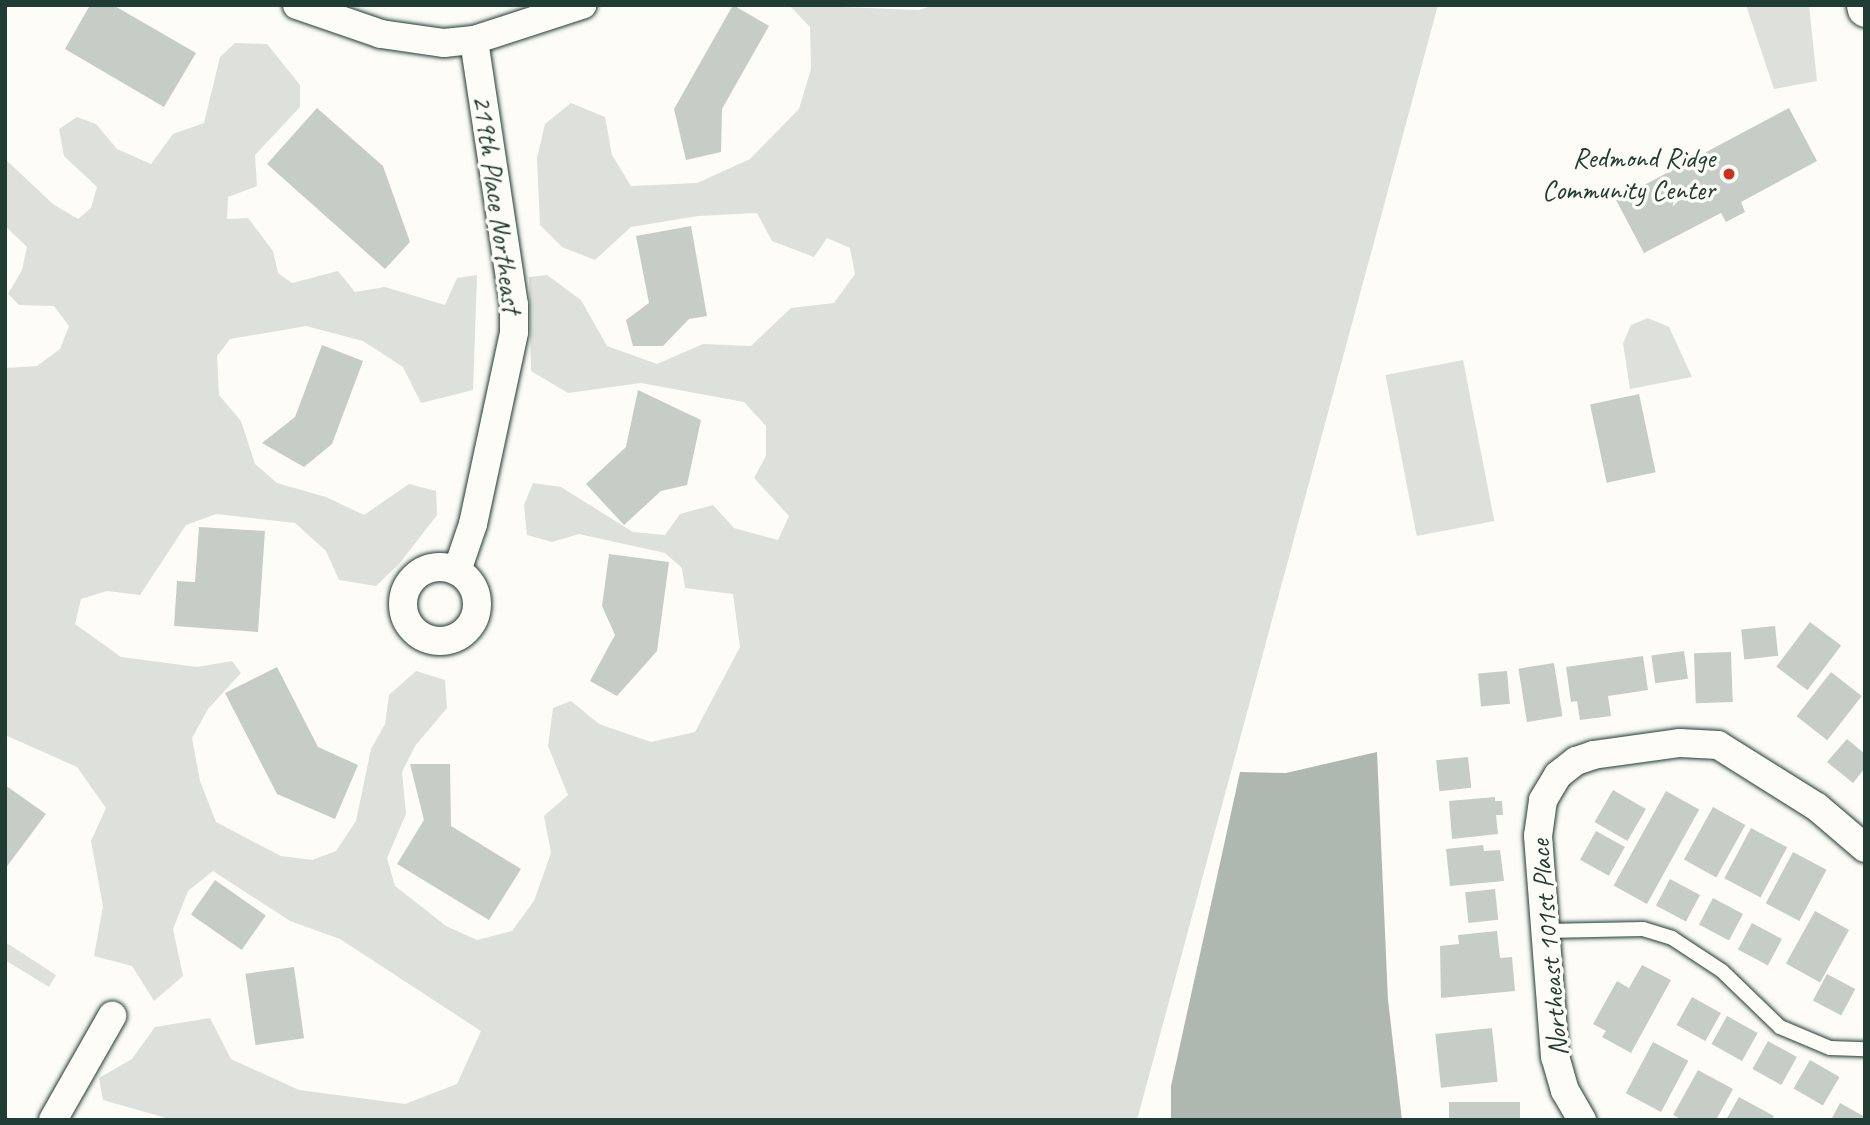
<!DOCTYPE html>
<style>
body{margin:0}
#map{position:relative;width:1870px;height:1125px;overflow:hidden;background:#fdfcf7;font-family:Caveat,sans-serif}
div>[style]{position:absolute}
.green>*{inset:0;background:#dde0db;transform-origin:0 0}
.water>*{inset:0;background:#aeb8b1}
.building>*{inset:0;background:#c6cdc7;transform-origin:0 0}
.roads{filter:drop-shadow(0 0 2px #1f3d34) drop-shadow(0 0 2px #1f3d34)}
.service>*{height:14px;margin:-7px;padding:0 7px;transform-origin:7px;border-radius:7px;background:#fdfcf7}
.minor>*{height:28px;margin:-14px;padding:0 14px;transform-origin:14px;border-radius:14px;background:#fdfcf7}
.minor>.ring{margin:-14px;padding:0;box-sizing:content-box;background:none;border:28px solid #fdfcf7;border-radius:50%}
.tertiary>*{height:35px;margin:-17.5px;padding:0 17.5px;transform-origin:17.5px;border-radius:17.5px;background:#fdfcf7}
.dots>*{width:19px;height:19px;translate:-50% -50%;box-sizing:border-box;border:4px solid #fdfcf7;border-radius:50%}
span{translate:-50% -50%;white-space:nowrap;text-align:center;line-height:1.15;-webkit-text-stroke:7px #fdfcf7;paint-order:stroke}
.poi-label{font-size:28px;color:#1f3d34}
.right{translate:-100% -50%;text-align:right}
.street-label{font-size:28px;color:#1f3d34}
.frame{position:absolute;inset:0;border:7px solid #1f3d34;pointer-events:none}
</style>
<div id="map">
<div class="green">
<div style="clip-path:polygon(789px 5px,919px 10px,934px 5px,1438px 5px,1137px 1120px,173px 1120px,103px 1100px,99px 1078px,132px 1059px,155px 1027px,210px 1018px,231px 1059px,299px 1090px,405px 1104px,457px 1084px,481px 1031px,340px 939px,290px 921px,213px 871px,188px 891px,173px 929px,183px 976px,154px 1001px,132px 966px,94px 956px,103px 906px,91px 841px,106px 808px,77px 767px,5px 735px,5px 368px,37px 366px,60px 349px,69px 326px,54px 306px,19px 305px,8px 294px,22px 270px,27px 247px,5px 226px,5px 159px,53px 204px,78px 219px,91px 208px,97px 187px,64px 156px,59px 129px,77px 117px,96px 124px,117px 149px,151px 164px,173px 134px,204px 123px,220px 57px,235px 43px,267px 44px,300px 85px,300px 107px,255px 155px,257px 186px,228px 197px,227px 219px,248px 218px,273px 251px,278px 273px,292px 283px,338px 271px,355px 292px,385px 287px,445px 305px,457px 278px,477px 275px,473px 390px,421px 403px,403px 367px,363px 341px,306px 326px,230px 339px,217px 356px,219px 395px,241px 421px,255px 464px,277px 483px,326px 497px,364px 515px,409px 484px,436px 491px,437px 515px,399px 564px,376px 586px,339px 580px,326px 551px,295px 523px,216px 514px,186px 525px,140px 595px,107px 591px,81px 599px,75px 624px,121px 657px,197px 667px,232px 661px,241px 673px,208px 709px,192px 738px,200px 781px,216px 822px,281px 856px,312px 860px,336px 851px,356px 821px,371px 749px,385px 724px,389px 695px,416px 671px,445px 680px,447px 708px,415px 746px,402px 772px,406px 814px,387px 858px,395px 886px,446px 926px,477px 940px,512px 931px,534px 901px,551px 853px,544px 816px,568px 795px,548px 746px,553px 708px,571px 701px,599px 724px,651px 742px,695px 732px,740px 647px,733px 594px,685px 588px,682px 568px,665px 553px,579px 534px,552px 542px,527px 535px,524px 505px,533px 483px,561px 487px,633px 532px,665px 535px,680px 514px,713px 505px,734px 528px,778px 540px,789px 516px,754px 478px,766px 456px,766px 426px,744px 402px,641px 383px,568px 393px,531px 371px,529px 277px,547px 275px,581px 300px,607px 346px,657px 364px,703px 344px,751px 346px,791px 308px,834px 303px,855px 274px,850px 248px,827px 238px,814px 257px,772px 241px,757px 213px,698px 216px,631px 227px,595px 260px,562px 247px,540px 225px,537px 158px,545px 124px,571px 103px,605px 117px,612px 155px,631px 186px,697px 183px,750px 159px,799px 109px,811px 69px,810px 27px)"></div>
<div style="clip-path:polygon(1746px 5px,1809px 5px,1817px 81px,1774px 89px)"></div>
<div style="clip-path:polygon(1648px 318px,1669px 327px,1692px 377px,1630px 389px,1623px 343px,1631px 325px)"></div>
<div style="left:1463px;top:360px;width:164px;height:79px;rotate:79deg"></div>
<div style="clip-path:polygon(5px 942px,56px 975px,49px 987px,5px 960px)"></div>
</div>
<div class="water">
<div style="clip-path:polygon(1377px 752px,1388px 1000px,1402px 1120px,1171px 1120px,1171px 1086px,1240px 772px,1286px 773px)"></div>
</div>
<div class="building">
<div style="clip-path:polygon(90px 5px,113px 5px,196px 53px,164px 107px,65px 49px)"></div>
<div style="clip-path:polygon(733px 5px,769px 26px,722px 109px,721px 152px,686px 160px,674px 109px)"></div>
<div style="clip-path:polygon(317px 108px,383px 166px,410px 242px,385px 269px,267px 164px)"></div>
<div style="clip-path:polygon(1789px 108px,1817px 161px,1741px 202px,1745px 212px,1726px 222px,1721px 213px,1644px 253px,1616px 200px)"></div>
<div style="clip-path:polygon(691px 226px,707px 316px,689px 319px,663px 346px,633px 346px,626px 320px,649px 303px,636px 236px)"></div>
<div style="clip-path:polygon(322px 345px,363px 361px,332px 444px,304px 467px,262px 443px,295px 417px)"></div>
<div style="clip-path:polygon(638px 390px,701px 420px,687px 485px,661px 491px,624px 525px,586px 484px,626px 447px)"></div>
<div style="left:1639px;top:394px;width:80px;height:50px;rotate:78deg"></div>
<div style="clip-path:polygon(199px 527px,265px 531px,258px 632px,174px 626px,177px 581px,195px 582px)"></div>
<div style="clip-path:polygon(609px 554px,669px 562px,657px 651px,617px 696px,590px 681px,615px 635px,602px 606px)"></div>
<div style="left:1810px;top:622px;width:39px;height:56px;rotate:37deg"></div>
<div style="left:1775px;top:626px;width:30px;height:34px;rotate:84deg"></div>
<div style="left:1684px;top:651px;width:28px;height:33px;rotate:82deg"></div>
<div style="left:1731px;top:652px;width:50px;height:37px;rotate:88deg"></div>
<div style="clip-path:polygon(1643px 656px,1648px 690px,1608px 696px,1611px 716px,1580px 720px,1577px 701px,1571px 702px,1566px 667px)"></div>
<div style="left:1554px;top:663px;width:54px;height:36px;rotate:81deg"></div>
<div style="clip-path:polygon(277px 667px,318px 747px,358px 765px,335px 819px,277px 794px,225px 693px)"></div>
<div style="left:1507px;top:671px;width:33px;height:29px;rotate:85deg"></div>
<div style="left:1831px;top:672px;width:39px;height:56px;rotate:38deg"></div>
<div style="clip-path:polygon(1847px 739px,1865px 754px,1865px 768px,1853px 783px,1827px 762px)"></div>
<div style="left:1468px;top:757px;width:31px;height:32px;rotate:84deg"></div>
<div style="clip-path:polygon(410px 764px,450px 764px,451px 826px,521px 869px,489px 920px,397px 864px,424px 820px)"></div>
<div style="clip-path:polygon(5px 785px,46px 814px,5px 869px)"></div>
<div style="left:1613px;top:790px;width:38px;height:37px;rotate:30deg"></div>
<div style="left:1666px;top:791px;width:38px;height:108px;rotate:29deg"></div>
<div style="clip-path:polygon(1495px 797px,1495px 801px,1502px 801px,1503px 815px,1496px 815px,1498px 834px,1452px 839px,1449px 801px)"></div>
<div style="left:1713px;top:807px;width:37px;height:60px;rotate:29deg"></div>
<div style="left:1751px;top:828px;width:41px;height:57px;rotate:28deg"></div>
<div style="left:1596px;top:831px;width:33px;height:33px;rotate:29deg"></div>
<div style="clip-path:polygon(1483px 845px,1484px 851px,1500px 850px,1504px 881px,1450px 886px,1446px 849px)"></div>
<div style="left:1793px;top:852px;width:38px;height:58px;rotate:28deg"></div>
<div style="left:1670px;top:879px;width:34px;height:30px;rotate:28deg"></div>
<div style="left:215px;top:880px;width:62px;height:42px;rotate:35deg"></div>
<div style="left:1495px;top:889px;width:31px;height:30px;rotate:84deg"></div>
<div style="left:1713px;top:898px;width:34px;height:30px;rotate:28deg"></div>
<div style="left:1815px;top:911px;width:39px;height:60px;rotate:29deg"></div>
<div style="left:1752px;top:923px;width:34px;height:30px;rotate:28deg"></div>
<div style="clip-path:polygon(1497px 931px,1500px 958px,1512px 957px,1515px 991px,1441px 998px,1440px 946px,1459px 944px,1458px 935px)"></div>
<div style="clip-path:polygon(1642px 965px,1671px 980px,1631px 1053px,1602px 1037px,1606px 1031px,1593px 1024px,1617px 981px,1629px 988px)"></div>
<div style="left:294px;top:967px;width:72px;height:49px;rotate:82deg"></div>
<div style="left:1827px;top:974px;width:32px;height:30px;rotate:28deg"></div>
<div style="left:1692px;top:997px;width:33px;height:32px;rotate:29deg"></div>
<div style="left:1727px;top:1016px;width:35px;height:32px;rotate:29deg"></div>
<div style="left:1492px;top:1028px;width:54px;height:57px;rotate:84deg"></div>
<div style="left:1768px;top:1041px;width:33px;height:32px;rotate:29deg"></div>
<div style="left:1653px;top:1042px;width:40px;height:58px;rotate:28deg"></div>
<div style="left:1810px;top:1060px;width:34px;height:33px;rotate:30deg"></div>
<div style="clip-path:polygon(1698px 1070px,1733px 1089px,1716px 1120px,1682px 1120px,1673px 1115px)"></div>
<div style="clip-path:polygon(1739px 1097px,1774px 1116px,1772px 1120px,1726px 1120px)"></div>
<div style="left:1520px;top:1102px;width:18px;height:71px;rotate:90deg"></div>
<div style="clip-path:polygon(1840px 1103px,1865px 1117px,1865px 1120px,1831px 1120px)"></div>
</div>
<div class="roads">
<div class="service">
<div style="left:1546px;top:931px;width:97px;rotate:-1.2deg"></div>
<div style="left:1643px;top:929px;width:30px;rotate:17deg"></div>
<div style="left:1672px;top:938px;width:60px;rotate:33.4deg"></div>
<div style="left:1722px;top:971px;width:81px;rotate:44deg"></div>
<div style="left:1780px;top:1027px;width:54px;rotate:22.8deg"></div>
<div style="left:1830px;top:1048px;width:35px;rotate:2deg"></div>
</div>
<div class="minor">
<div style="left:297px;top:5px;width:89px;rotate:19deg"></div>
<div style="left:381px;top:34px;width:64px;rotate:8.1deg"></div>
<div style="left:444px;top:43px;width:30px;rotate:-6deg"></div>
<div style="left:474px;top:40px;width:114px;rotate:-18deg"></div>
<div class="ring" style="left:403px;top:567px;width:46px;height:46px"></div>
<div style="left:457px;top:571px;width:50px;rotate:-71.2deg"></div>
<div style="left:473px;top:524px;width:196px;rotate:-77.9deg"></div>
<div style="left:514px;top:332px;width:27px;rotate:-90deg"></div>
<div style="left:514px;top:305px;width:268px;rotate:-98.6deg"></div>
<div style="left:53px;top:1120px;width:120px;rotate:-60.4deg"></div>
<div style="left:1582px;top:1120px;width:34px;rotate:-120deg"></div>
<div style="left:1565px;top:1091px;width:35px;rotate:-106deg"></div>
<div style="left:1555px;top:1057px;width:222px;rotate:-94.4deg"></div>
<div style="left:1538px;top:836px;width:36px;rotate:-82deg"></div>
<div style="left:1543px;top:800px;width:29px;rotate:-59deg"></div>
<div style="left:1558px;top:775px;width:23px;rotate:-38deg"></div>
<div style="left:1576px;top:761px;width:18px;rotate:-19deg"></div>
<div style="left:1593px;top:755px;width:88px;rotate:-7.9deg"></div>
<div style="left:1680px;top:743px;width:38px;rotate:3deg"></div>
<div style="left:1718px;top:745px;width:117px;rotate:32.1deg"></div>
<div style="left:1817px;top:807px;width:63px;rotate:40.5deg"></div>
</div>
<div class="tertiary">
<div style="left:1864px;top:5px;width:4px;rotate:76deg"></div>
</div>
</div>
<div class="dots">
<div style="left:1729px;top:174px;background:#c8321e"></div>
</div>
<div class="poi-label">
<span class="right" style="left:1715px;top:174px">Redmond Ridge<br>Community Center</span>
</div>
<div class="street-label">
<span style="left:497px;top:204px;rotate:82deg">219th Place Northeast</span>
<span style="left:1549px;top:948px;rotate:-95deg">Northeast 101st Place</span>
</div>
<div class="frame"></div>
</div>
